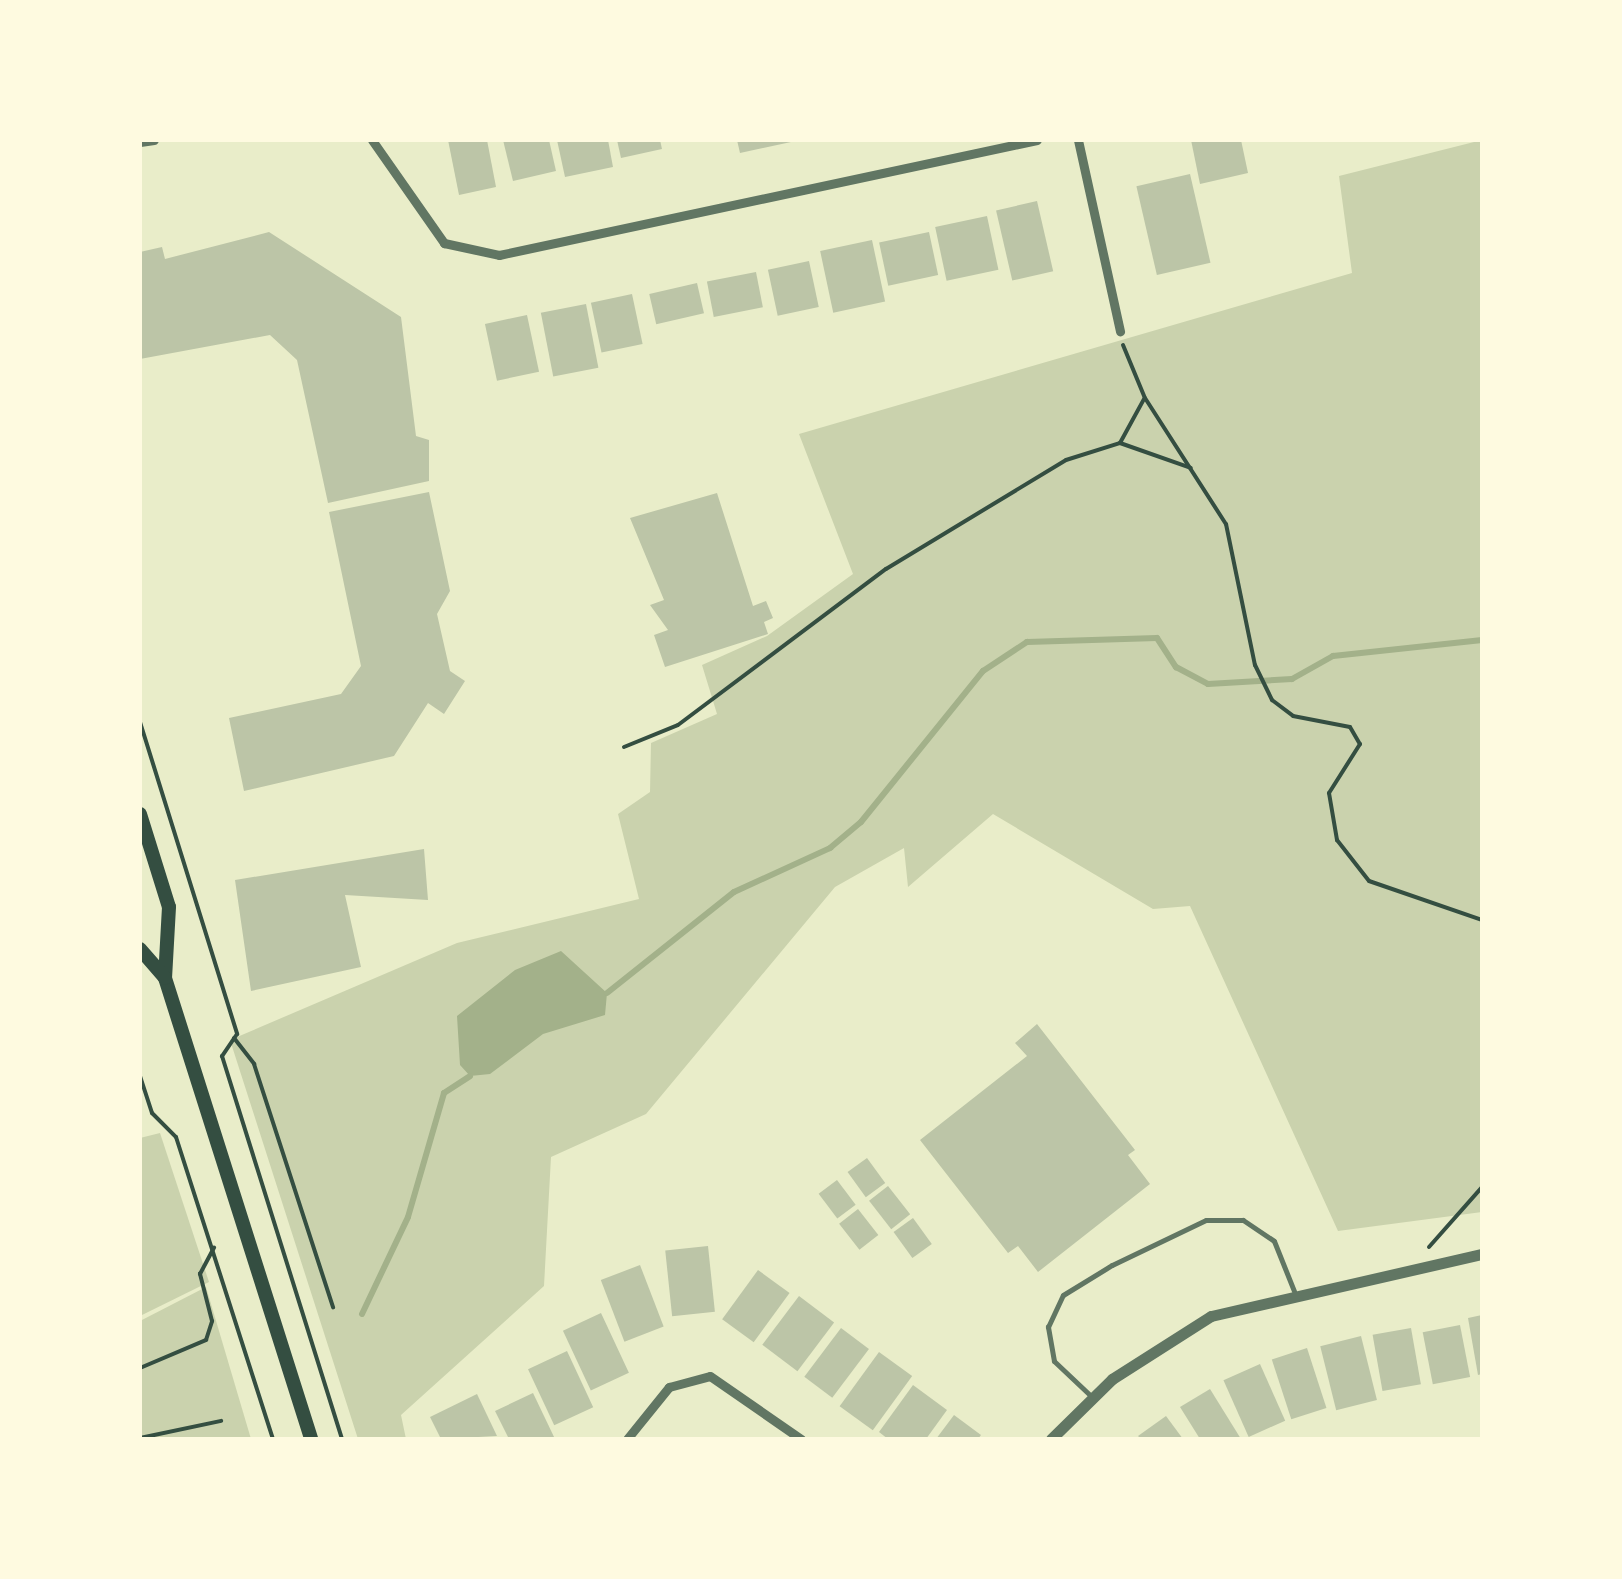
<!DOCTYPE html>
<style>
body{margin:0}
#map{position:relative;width:1622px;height:1579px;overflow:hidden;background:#e9edc9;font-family:"PT Sans Narrow",sans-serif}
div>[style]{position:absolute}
.green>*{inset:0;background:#cad2ad}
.water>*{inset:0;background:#a3b18a}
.stream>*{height:6px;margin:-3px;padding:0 3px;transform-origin:3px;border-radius:3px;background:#a3b18a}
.building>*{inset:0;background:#bcc5a7;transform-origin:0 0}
.path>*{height:4px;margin:-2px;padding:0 2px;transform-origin:2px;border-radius:2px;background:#344e41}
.service>*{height:5px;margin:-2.5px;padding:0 2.5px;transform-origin:2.5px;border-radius:2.5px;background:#617663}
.minor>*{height:9px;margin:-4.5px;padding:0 4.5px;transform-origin:4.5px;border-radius:4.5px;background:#617663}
.tertiary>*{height:11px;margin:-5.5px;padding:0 5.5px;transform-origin:5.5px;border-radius:5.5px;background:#617663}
.primary>*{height:14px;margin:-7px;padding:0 7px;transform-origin:7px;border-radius:7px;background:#344e41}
span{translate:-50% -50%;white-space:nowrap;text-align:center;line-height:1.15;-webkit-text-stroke:10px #fefae0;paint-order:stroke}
.frame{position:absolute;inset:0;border:142px solid #fefae0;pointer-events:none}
</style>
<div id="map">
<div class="green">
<div style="clip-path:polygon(1482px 140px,1482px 1212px,1338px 1231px,1190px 906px,1153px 909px,993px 814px,908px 887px,904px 848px,835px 887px,646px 1114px,551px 1157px,544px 1286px,401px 1415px,406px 1439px,358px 1439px,230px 1040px,457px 943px,639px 899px,618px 814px,650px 792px,651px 743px,717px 714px,702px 665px,767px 636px,853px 574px,799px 434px,1352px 273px,1339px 176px)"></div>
<div style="clip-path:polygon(160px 1133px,209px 1282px,140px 1316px,140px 1138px)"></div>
<div style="clip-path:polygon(206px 1287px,251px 1439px,140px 1439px,140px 1321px)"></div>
</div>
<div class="water">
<div style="clip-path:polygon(561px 951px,607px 993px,605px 1015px,543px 1034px,490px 1074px,470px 1076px,460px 1065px,457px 1016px,515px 970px)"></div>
</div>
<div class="stream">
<div style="left:607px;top:993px;width:162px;rotate:-38.5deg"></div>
<div style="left:734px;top:892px;width:106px;rotate:-24.6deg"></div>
<div style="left:830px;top:848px;width:40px;rotate:-40deg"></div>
<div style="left:861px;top:822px;width:194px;rotate:-51.1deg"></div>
<div style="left:983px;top:671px;width:53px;rotate:-33.4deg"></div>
<div style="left:1027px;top:642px;width:130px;rotate:-1.8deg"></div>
<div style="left:1157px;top:638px;width:35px;rotate:57deg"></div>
<div style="left:1176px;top:667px;width:36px;rotate:28deg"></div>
<div style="left:1208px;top:684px;width:84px;rotate:-3.4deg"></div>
<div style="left:1292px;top:679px;width:47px;rotate:-29.3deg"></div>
<div style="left:1333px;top:656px;width:150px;rotate:-6.1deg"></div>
<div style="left:362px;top:1314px;width:107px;rotate:-64.6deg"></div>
<div style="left:408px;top:1217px;width:129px;rotate:-73.8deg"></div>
<div style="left:444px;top:1093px;width:31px;rotate:-33deg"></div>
</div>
<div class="building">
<div style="clip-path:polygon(448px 140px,487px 140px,496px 187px,459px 195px)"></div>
<div style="clip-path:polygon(503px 140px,549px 140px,556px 171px,513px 181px)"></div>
<div style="clip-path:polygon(557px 140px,608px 140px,613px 167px,565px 177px)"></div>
<div style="clip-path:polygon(617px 140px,660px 140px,662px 149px,621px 158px)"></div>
<div style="clip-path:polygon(737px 140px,791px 140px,791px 142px,740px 153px)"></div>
<div style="clip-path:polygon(1191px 140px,1241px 140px,1248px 173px,1200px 184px)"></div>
<div style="left:1190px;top:174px;width:91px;height:55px;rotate:77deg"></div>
<div style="left:1037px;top:201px;width:72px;height:42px;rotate:77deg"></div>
<div style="left:987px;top:216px;width:55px;height:53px;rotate:78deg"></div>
<div style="clip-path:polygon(269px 232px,401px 317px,416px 436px,429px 440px,429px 481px,328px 503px,297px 360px,270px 335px,140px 359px,140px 252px,162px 247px,165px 259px)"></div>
<div style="left:929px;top:232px;width:44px;height:51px;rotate:78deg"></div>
<div style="left:872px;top:240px;width:63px;height:53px;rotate:78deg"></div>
<div style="left:809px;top:261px;width:47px;height:42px;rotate:78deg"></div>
<div style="left:756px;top:272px;width:36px;height:50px;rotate:79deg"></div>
<div style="left:697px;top:283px;width:31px;height:49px;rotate:77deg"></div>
<div style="left:632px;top:294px;width:51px;height:42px;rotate:78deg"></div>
<div style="left:586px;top:304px;width:65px;height:46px;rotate:79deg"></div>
<div style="left:527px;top:315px;width:58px;height:43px;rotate:78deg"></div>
<div style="clip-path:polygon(429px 492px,450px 591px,437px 614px,450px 671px,465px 681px,444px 714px,428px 703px,394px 756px,244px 791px,229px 718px,341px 694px,361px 666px,329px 512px)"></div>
<div style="clip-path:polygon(717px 493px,753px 606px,766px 601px,773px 618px,764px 622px,768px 634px,665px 667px,654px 635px,668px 630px,650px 605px,664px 600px,630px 518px)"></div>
<div style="clip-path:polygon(424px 849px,428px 900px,345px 895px,361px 967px,251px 991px,235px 880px)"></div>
<div style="clip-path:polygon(1037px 1024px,1135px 1150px,1128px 1155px,1150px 1184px,1038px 1272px,1018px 1246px,1008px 1253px,920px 1140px,1027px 1056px,1015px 1043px)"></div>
<div style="left:867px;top:1158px;width:31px;height:24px;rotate:54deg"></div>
<div style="left:837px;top:1180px;width:31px;height:23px;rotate:53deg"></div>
<div style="left:888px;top:1186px;width:36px;height:24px;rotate:52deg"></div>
<div style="left:858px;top:1209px;width:33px;height:24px;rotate:52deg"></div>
<div style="left:913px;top:1218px;width:32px;height:24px;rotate:54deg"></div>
<div style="left:708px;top:1246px;width:66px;height:43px;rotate:84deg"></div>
<div style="left:640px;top:1265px;width:66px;height:42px;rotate:69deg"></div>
<div style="left:758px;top:1270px;width:39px;height:61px;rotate:36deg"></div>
<div style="left:799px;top:1296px;width:44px;height:61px;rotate:37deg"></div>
<div style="left:601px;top:1313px;width:66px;height:42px;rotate:65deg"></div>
<div style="clip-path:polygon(1482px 1315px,1482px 1374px,1478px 1375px,1468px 1318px)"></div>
<div style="left:1460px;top:1325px;width:53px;height:38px;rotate:79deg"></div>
<div style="left:841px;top:1328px;width:35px;height:61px;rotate:37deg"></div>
<div style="left:1411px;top:1328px;width:57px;height:39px;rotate:80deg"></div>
<div style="left:1361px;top:1336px;width:66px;height:42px;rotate:76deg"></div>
<div style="left:1307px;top:1348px;width:63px;height:37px;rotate:72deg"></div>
<div style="left:567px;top:1351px;width:62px;height:43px;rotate:65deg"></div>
<div style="left:879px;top:1352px;width:41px;height:67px;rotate:36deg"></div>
<div style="left:1260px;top:1364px;width:62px;height:40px;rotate:66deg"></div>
<div style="clip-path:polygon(913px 1385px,947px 1410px,926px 1439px,888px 1439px,879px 1432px)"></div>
<div style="clip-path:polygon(1210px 1389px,1241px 1439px,1200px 1439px,1180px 1407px)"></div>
<div style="clip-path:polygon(533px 1393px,555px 1439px,509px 1439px,495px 1411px)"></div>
<div style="clip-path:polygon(477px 1394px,497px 1436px,441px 1439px,430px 1417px)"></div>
<div style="clip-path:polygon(954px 1415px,981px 1435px,978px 1439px,936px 1439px)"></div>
<div style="clip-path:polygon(1166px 1416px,1183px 1439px,1141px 1439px,1138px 1436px)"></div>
</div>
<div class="path">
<div style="left:1123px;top:345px;width:57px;rotate:67.5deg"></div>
<div style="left:1145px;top:398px;width:150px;rotate:57.3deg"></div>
<div style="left:1226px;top:524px;width:144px;rotate:78.4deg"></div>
<div style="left:1255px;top:665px;width:39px;rotate:64deg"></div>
<div style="left:1272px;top:700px;width:26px;rotate:37deg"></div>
<div style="left:1293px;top:716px;width:58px;rotate:10.9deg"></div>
<div style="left:1350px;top:727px;width:20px;rotate:60deg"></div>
<div style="left:1360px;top:744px;width:58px;rotate:122.3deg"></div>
<div style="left:1329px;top:793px;width:48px;rotate:80.3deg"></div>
<div style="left:1337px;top:840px;width:52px;rotate:52deg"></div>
<div style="left:1369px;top:881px;width:120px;rotate:19deg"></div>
<div style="left:1120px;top:443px;width:50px;rotate:-61.4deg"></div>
<div style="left:140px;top:722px;width:327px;rotate:72.7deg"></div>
<div style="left:237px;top:1034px;width:27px;rotate:124deg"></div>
<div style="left:222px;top:1056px;width:401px;rotate:72.6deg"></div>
<div style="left:624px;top:747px;width:58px;rotate:-22.2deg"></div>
<div style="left:678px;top:725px;width:260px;rotate:-36.9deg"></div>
<div style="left:886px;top:569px;width:210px;rotate:-31.2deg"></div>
<div style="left:1066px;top:460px;width:57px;rotate:-17.5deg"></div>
<div style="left:1120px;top:443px;width:75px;rotate:19.4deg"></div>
<div style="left:234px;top:1038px;width:33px;rotate:52deg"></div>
<div style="left:254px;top:1064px;width:256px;rotate:72deg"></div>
<div style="left:140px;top:1076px;width:39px;rotate:72deg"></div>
<div style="left:152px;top:1113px;width:34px;rotate:45deg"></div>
<div style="left:176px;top:1137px;width:317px;rotate:72.2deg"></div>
<div style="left:1429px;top:1247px;width:80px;rotate:-48.5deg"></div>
<div style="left:140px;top:1368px;width:72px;rotate:-23deg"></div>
<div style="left:206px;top:1340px;width:20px;rotate:-72deg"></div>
<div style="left:212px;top:1321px;width:49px;rotate:-104.3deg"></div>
<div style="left:200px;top:1274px;width:30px;rotate:-62deg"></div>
<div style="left:140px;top:1438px;width:83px;rotate:-11.9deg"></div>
</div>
<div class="service">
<div style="left:1091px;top:1396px;width:51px;rotate:-136.6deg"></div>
<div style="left:1054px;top:1361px;width:35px;rotate:-100deg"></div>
<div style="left:1048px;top:1327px;width:35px;rotate:-65deg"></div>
<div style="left:1063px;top:1295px;width:57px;rotate:-31.5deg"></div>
<div style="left:1112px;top:1265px;width:104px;rotate:-25.6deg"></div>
<div style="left:1206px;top:1220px;width:37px"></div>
<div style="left:1243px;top:1220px;width:37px;rotate:34deg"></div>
<div style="left:1274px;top:1241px;width:54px;rotate:68.2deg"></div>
</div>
<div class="minor">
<div style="left:372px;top:140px;width:126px;rotate:55deg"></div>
<div style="left:444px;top:243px;width:56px;rotate:12.3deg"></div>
<div style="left:499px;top:255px;width:550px;rotate:-12.07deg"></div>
<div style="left:1078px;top:140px;width:196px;rotate:77.6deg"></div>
<div style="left:140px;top:142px;width:14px;rotate:-8deg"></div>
<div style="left:627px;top:1439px;width:67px;rotate:-51.1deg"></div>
<div style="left:669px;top:1387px;width:42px;rotate:-15deg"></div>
<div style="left:710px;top:1376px;width:111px;rotate:34.7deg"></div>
</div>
<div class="tertiary">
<div style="left:1051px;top:1439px;width:86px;rotate:-44.5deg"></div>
<div style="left:1112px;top:1379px;width:117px;rotate:-32.5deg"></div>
<div style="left:1211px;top:1316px;width:278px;rotate:-12.9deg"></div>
</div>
<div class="primary">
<div style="left:140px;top:814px;width:97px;rotate:72.7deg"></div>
<div style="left:169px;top:907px;width:71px;rotate:93.2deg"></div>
<div style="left:165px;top:978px;width:484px;rotate:72.4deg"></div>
<div style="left:140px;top:949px;width:38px;rotate:49deg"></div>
</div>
<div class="frame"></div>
</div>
